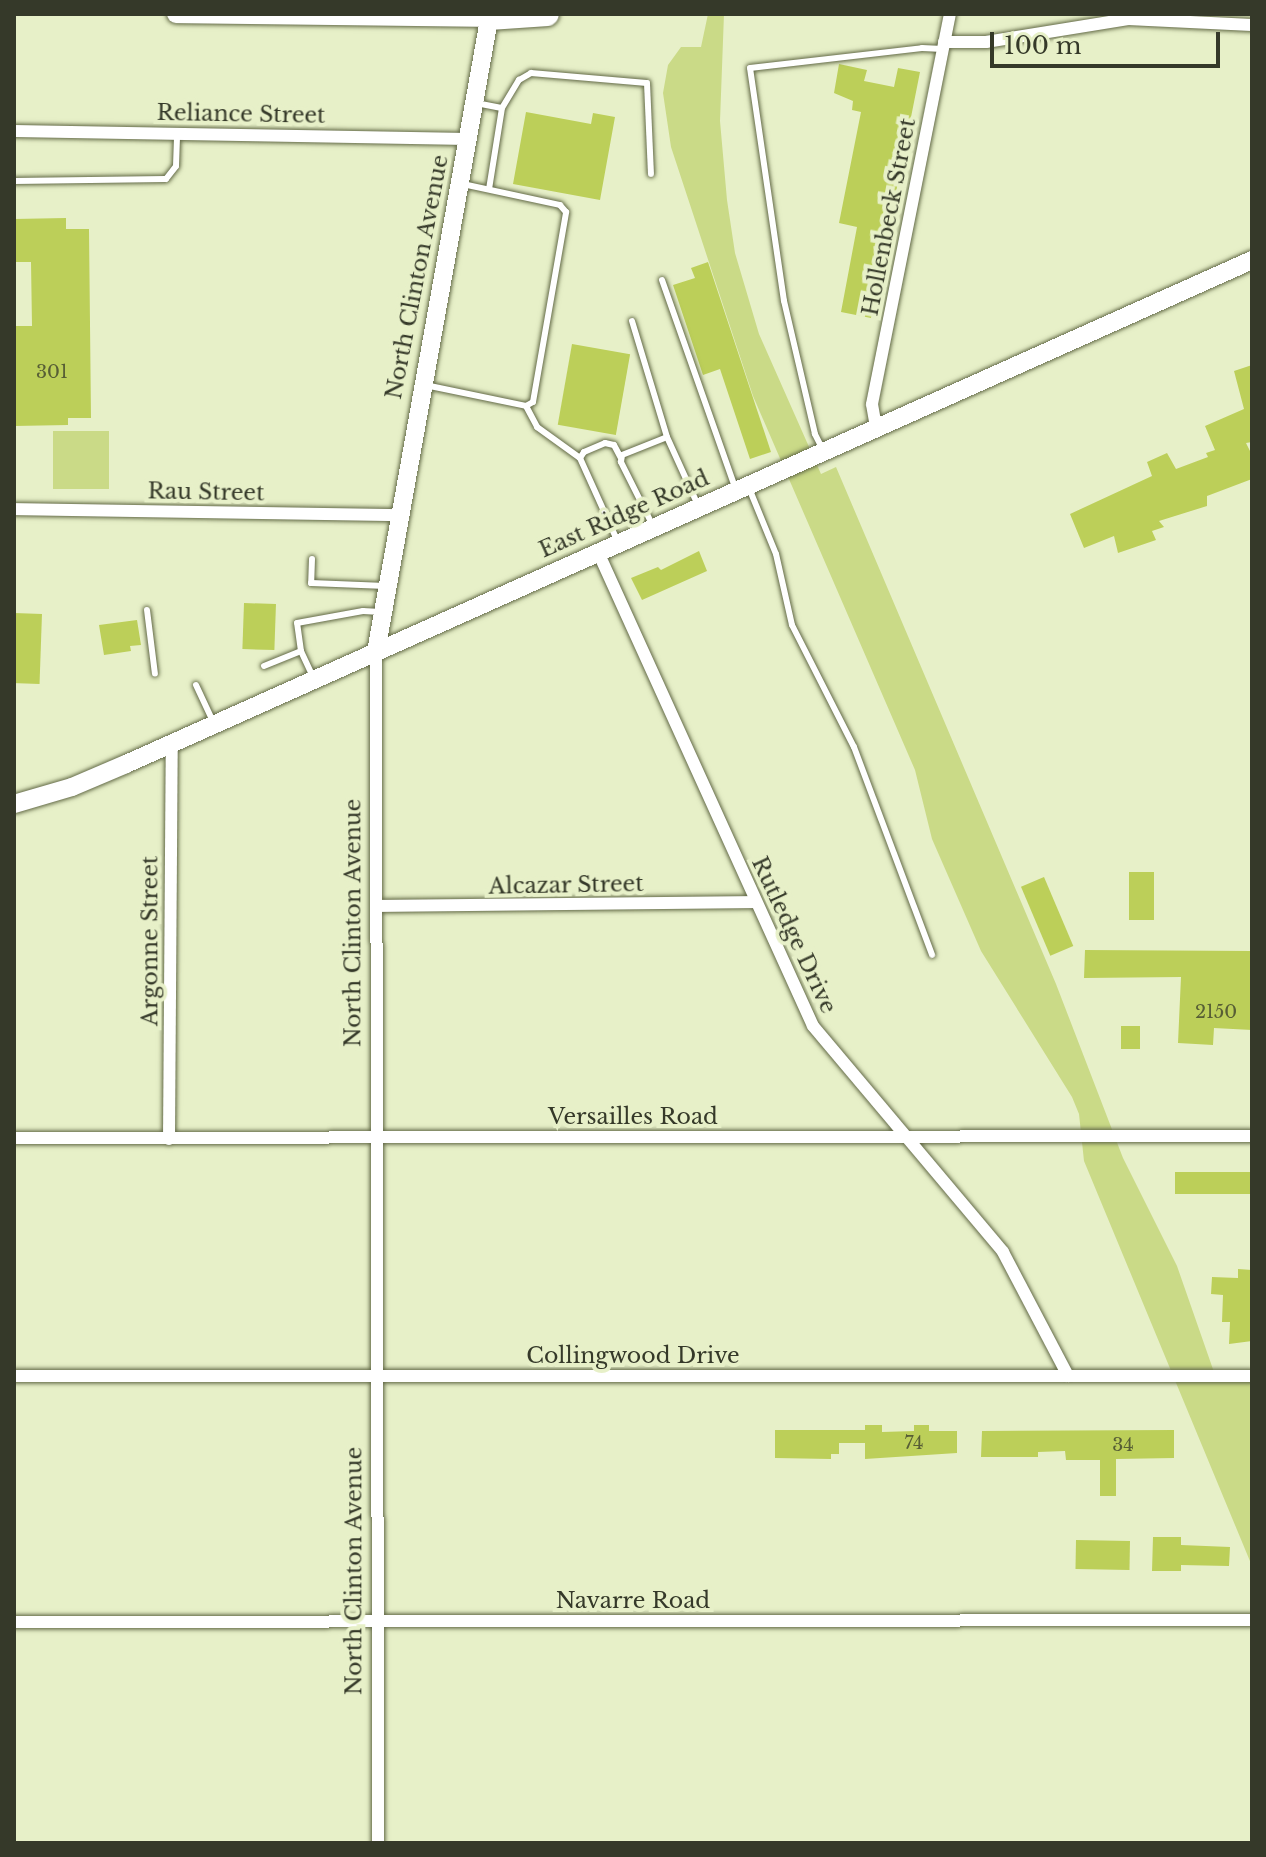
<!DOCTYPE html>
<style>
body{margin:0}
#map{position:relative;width:1266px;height:1857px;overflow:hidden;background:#e7f0c8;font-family:"Libre Baskerville",serif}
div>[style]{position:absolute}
.green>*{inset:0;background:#cada87;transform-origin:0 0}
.building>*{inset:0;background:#bccf59;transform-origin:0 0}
.roads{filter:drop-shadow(0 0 2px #636a47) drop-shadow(0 0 2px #636a47)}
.lane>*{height:6px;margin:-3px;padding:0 3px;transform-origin:3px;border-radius:3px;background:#fff}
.street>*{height:12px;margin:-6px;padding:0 6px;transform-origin:6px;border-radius:6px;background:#fff}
.secondary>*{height:18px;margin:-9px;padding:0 9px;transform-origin:9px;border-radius:9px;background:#fff}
.highway>*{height:24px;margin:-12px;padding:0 12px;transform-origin:12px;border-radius:12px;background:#fff}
span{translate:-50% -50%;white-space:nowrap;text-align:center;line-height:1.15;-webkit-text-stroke:8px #e7f0c8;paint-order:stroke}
.number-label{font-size:18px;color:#575e35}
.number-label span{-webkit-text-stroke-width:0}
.street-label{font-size:22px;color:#353929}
.frame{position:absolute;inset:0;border:16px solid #353929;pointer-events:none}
.scale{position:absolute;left:990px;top:32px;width:230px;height:36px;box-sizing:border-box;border:4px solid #353929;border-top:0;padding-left:10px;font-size:24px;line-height:28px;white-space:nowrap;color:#353929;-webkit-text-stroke:6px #e7f0c8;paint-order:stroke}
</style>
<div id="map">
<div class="green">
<div style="clip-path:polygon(708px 14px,724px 14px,720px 121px,727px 200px,735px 253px,759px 334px,821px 474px,836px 467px,1056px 984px,1123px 1158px,1177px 1266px,1215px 1375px,1252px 1376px,1252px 1566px,1084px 1161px,1079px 1114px,1072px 1097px,981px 951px,932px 839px,915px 770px,753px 396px,671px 147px,663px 93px,668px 65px,681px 47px,701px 47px)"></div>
<div style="left:53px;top:431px;width:56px;height:58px"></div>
</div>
<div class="building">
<div style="clip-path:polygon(839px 64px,867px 70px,864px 81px,894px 87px,898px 68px,920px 72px,871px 318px,841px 312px,857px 227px,839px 223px,861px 112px,852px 110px,853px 101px,834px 93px)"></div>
<div style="clip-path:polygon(526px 112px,591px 124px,593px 113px,615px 117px,600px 200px,513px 184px)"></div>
<div style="clip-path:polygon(66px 218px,66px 229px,89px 229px,91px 418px,68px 418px,68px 425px,14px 426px,14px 326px,32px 326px,31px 262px,14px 262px,14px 219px)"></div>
<div style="clip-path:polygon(708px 262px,771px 452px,750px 459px,720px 369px,703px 375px,673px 285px,695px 278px,691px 268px)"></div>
<div style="left:572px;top:344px;width:59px;height:82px;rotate:10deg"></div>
<div style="clip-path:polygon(1252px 365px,1252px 442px,1246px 443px,1252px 455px,1252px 479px,1207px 496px,1207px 506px,1159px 521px,1164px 527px,1152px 531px,1156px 540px,1118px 553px,1114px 536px,1084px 548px,1070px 514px,1152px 476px,1147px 462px,1167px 453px,1176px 469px,1208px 457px,1206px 453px,1215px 450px,1205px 426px,1244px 409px,1234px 371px)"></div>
<div style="clip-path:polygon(699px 551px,707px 571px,642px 600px,631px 578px,658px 567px,661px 570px)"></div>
<div style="left:244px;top:603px;width:32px;height:46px;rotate:2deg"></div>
<div style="left:14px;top:613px;width:28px;height:70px;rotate:2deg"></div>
<div style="clip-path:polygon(137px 620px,141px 645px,130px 646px,131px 651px,104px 655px,99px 625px)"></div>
<div style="left:1129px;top:872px;width:25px;height:48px"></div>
<div style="left:1044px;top:877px;width:75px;height:25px;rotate:67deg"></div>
<div style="clip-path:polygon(1085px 950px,1252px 951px,1252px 1030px,1214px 1028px,1213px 1045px,1178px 1043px,1181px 977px,1084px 978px)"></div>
<div style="left:1121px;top:1026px;width:19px;height:23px"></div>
<div style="left:1175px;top:1172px;width:77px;height:22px"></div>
<div style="clip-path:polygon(1238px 1269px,1252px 1270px,1252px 1341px,1229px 1344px,1230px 1322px,1222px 1322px,1223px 1295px,1211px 1294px,1212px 1277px,1238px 1278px)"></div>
<div style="clip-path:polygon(865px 1425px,882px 1425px,882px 1432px,914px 1431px,914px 1425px,929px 1425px,929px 1431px,957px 1431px,957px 1453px,865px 1459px,865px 1443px,839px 1443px,839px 1454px,831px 1454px,831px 1459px,775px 1458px,775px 1430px,865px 1430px)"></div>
<div style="clip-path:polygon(1174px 1430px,1174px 1458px,1116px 1459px,1116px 1496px,1100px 1496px,1100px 1460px,1066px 1460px,1065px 1451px,1038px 1452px,1038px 1457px,981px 1457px,982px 1431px)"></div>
<div style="clip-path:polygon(1153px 1537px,1181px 1537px,1181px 1545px,1230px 1547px,1229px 1566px,1181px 1565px,1181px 1571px,1152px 1571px)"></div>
<div style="left:1076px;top:1540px;width:54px;height:29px;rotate:1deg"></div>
</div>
<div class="roads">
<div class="lane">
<div style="left:476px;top:103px;width:26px;rotate:11deg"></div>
<div style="left:502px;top:108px;width:82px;rotate:99.1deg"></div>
<div style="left:502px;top:108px;width:33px;rotate:-59deg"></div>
<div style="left:519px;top:80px;width:14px;rotate:-30deg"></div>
<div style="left:531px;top:73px;width:116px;rotate:4.9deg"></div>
<div style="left:647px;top:83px;width:91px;rotate:87.5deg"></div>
<div style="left:14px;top:181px;width:152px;rotate:-0.8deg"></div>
<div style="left:166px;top:179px;width:16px;rotate:-52deg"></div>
<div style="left:176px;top:166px;width:32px;rotate:-88deg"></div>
<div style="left:662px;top:280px;width:219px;rotate:70.6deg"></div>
<div style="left:632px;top:321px;width:121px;rotate:73.2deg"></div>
<div style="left:425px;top:385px;width:103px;rotate:11.7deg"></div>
<div style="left:526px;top:406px;width:8px;rotate:-30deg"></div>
<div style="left:533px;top:402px;width:193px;rotate:-80.1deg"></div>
<div style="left:566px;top:212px;width:9px;rotate:-131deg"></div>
<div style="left:560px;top:205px;width:99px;rotate:-167.8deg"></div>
<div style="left:526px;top:406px;width:24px;rotate:62deg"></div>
<div style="left:537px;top:427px;width:53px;rotate:35.8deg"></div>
<div style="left:823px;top:450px;width:18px;rotate:-117deg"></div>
<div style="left:815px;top:434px;width:137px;rotate:-103.1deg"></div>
<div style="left:784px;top:301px;width:235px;rotate:-98.3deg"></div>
<div style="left:750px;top:68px;width:173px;rotate:-6.6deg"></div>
<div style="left:922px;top:48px;width:21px;rotate:3deg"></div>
<div style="left:749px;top:488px;width:71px;rotate:67.8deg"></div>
<div style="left:776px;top:554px;width:73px;rotate:77.3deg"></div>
<div style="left:792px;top:625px;width:137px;rotate:63.1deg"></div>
<div style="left:854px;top:747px;width:222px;rotate:69.4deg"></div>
<div style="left:653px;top:526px;width:72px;rotate:-116.6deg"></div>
<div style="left:621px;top:462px;width:7px;rotate:-82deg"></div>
<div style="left:622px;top:455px;width:48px;rotate:-21.8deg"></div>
<div style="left:667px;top:437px;width:72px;rotate:65.6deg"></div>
<div style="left:617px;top:540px;width:90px;rotate:-114.3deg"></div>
<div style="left:580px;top:458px;width:7px;rotate:-56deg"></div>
<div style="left:584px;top:452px;width:23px;rotate:-23deg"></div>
<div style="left:605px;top:443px;width:9px;rotate:13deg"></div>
<div style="left:614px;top:445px;width:15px;rotate:62deg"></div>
<div style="left:312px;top:559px;width:24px;rotate:92deg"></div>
<div style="left:311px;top:583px;width:75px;rotate:2.3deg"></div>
<div style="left:147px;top:610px;width:64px;rotate:82.9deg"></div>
<div style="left:264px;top:666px;width:40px;rotate:-22deg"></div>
<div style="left:314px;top:679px;width:31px;rotate:-115deg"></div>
<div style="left:301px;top:651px;width:28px;rotate:-98deg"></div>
<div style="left:297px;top:623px;width:67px;rotate:-10.3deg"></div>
<div style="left:363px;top:611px;width:18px;rotate:3deg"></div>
<div style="left:196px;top:685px;width:40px;rotate:65deg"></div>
</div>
<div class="street">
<div style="left:944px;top:42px;width:42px"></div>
<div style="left:986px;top:42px;width:144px;rotate:-9.2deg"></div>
<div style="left:1128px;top:19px;width:124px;rotate:2.8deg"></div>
<div style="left:14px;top:131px;width:454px;rotate:1deg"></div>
<div style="left:876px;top:427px;width:23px;rotate:-100deg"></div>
<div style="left:872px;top:404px;width:398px;rotate:-78.7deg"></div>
<div style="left:14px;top:509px;width:384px;rotate:0.9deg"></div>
<div style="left:598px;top:552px;width:520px;rotate:65.6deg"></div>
<div style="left:813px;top:1026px;width:295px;rotate:49.9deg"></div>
<div style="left:1003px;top:1252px;width:140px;rotate:62.3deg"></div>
<div style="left:376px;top:652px;width:1191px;rotate:89.9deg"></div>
<div style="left:378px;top:906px;width:377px;rotate:-0.6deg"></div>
<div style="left:14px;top:1138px;width:1238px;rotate:-0.09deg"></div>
<div style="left:169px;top:1139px;width:396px;rotate:-89.6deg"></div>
<div style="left:14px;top:1376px;width:1238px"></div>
<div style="left:14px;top:1622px;width:1238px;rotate:-0.09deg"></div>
</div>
<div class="secondary">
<div style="left:176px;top:14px;width:314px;rotate:0.7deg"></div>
<div style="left:376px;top:652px;width:648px;rotate:-79.87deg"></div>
<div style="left:14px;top:804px;width:60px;rotate:-16.3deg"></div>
<div style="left:72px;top:787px;width:59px;rotate:-23.1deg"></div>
<div style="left:126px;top:764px;width:1234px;rotate:-24.11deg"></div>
</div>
<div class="highway">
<div style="left:490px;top:18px;width:57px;rotate:-4deg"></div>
</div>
</div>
<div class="number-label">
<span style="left:52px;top:372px">301</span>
<span style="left:1216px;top:1012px">2150</span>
<span style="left:914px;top:1443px">74</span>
<span style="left:1123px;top:1445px">34</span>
</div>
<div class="street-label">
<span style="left:241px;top:114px;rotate:1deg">Reliance Street</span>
<span style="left:889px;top:217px;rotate:-79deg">Hollenbeck Street</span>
<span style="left:417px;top:277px;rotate:-79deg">North Clinton Avenue</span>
<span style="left:206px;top:492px;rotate:1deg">Rau Street</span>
<span style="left:624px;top:514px;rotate:-24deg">East Ridge Road</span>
<span style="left:566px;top:885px;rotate:-1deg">Alcazar Street</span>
<span style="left:353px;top:923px;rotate:-90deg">North Clinton Avenue</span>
<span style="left:794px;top:935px;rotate:65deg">Rutledge Drive</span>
<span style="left:150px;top:941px;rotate:-90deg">Argonne Street</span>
<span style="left:633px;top:1117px">Versailles Road</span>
<span style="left:633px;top:1356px">Collingwood Drive</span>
<span style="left:354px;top:1571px;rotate:-90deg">North Clinton Avenue</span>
<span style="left:633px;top:1601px">Navarre Road</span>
</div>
<div class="frame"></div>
<div class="scale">100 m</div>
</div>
